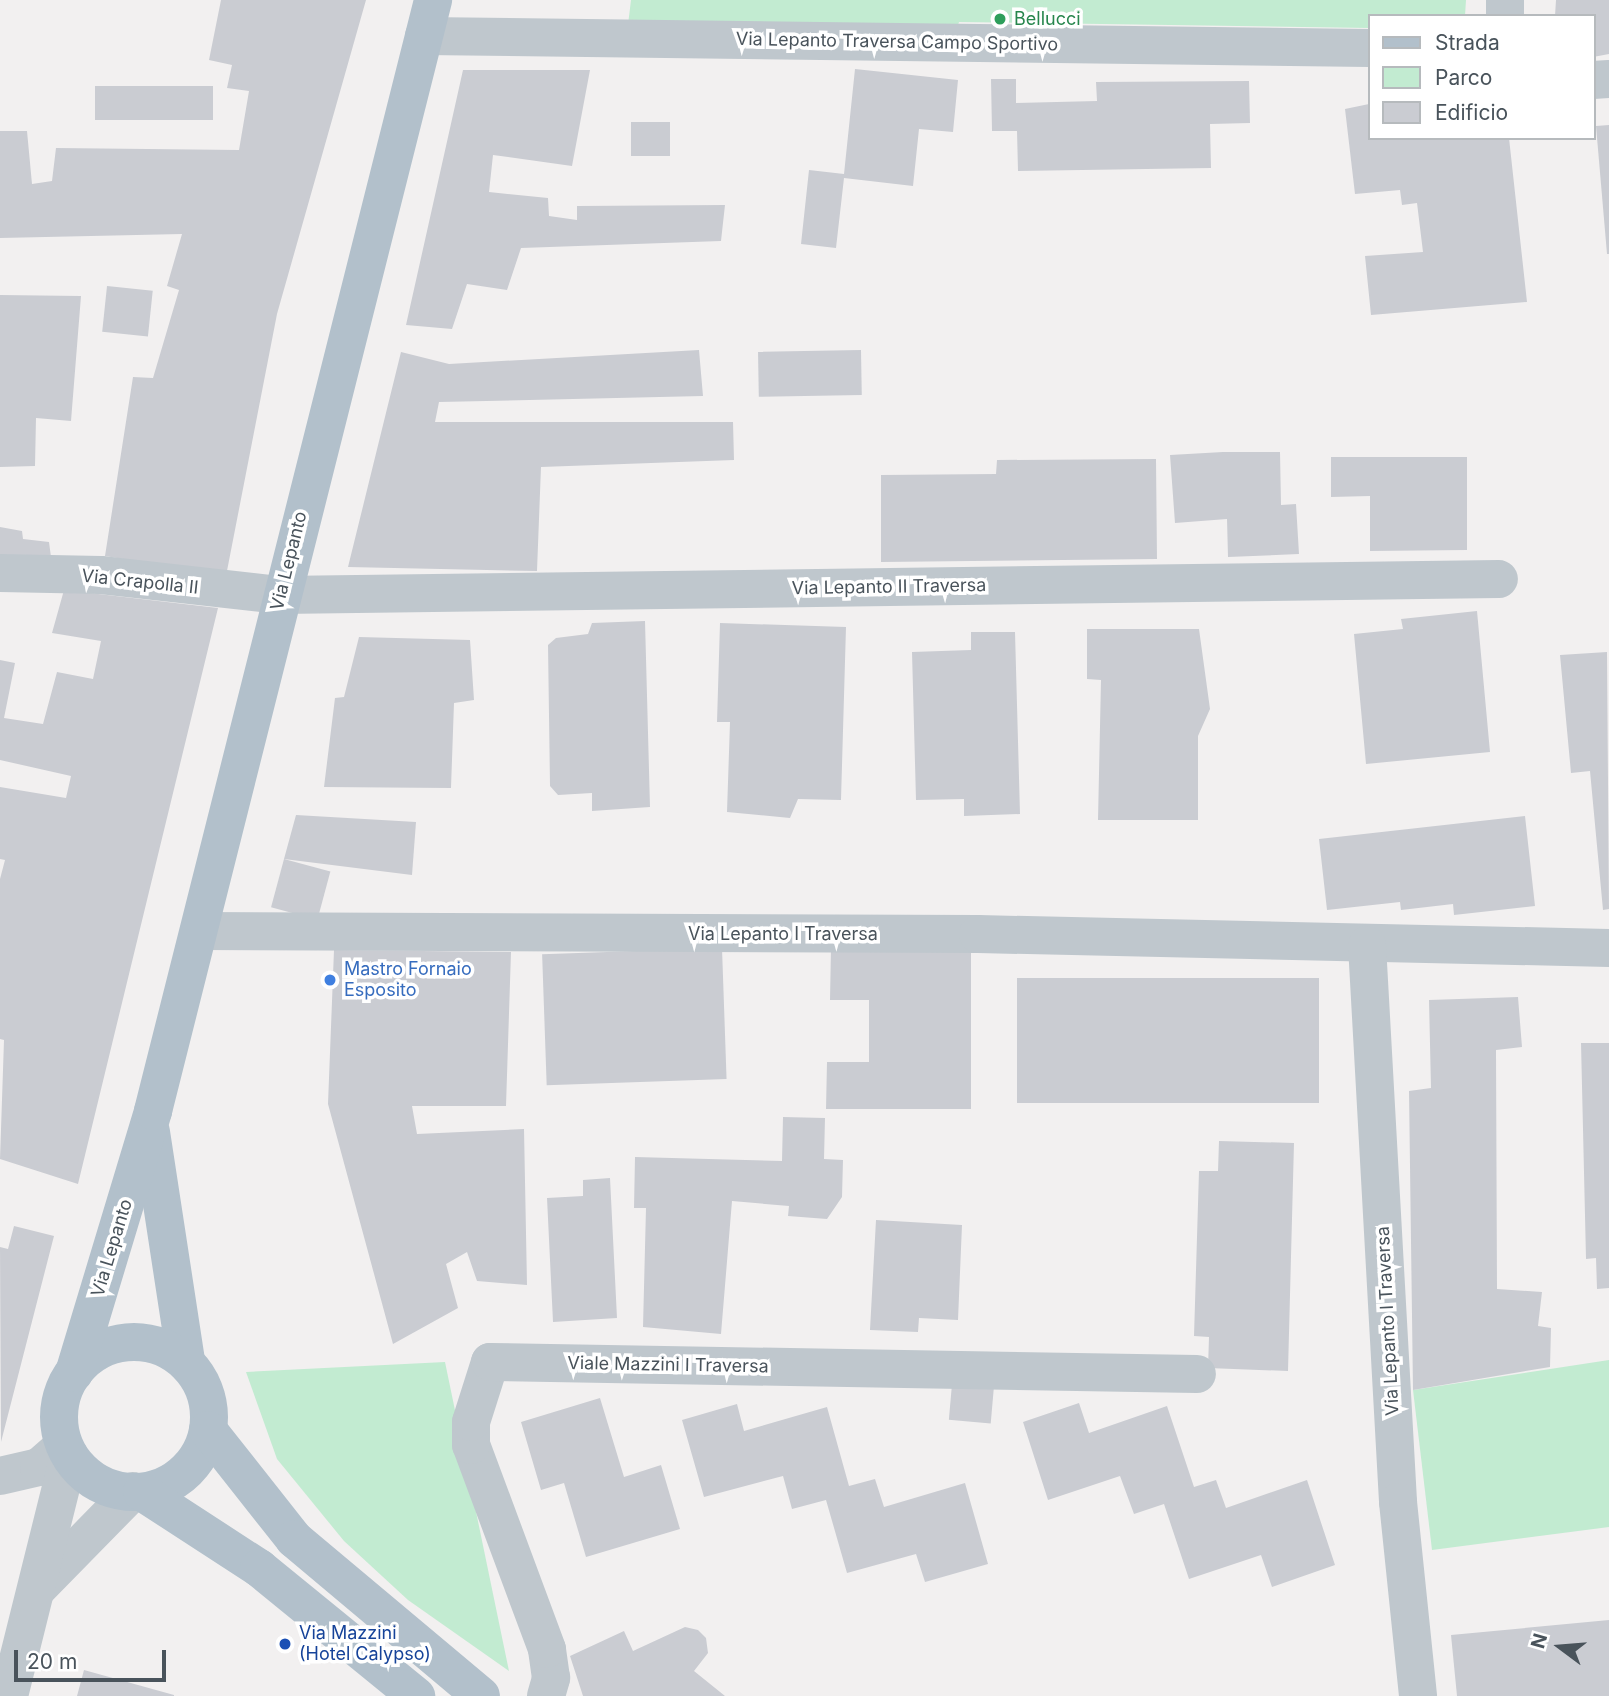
<!DOCTYPE html>
<style>
body{margin:0}
#map{position:relative;width:1609px;height:1696px;overflow:hidden;background:#f2f0f0;font-family:Inter,sans-serif}
div>[style]{position:absolute}
.green>*{inset:0;background:#c2ebd1}
.building>*{inset:0;background:#caccd2;transform-origin:0 0}
.street>*{height:38px;margin:-19px;padding:0 19px;transform-origin:19px;border-radius:19px;background:#bfc7cd}
.primary>*{height:38px;margin:-19px;padding:0 19px;transform-origin:19px;border-radius:19px;background:#b2c0cb}
.primary>.ring{margin:-19px;padding:0;box-sizing:content-box;background:none;border:38px solid #b2c0cb;border-radius:50%}
.dots>*{width:19px;height:19px;translate:-50% -50%;box-sizing:border-box;border:4px solid #fff;border-radius:50%}
span{translate:-50% -50%;white-space:nowrap;text-align:center;line-height:1.15;-webkit-text-stroke:7px #fff;paint-order:stroke}
.leisure-label{font-size:18px;color:#27864d}
.left{translate:0 -50%;text-align:left}
.street-label{font-size:18px;color:#49535b}
.shop-label{font-size:18px;color:#366cbe}
.transit-label{font-size:18px;color:#164399}
.legend{position:absolute;left:1368px;top:14px;width:228px;height:126px;box-sizing:border-box;background:#fff;border:2px solid #b6babd;margin:0;padding:9px 12px;list-style:none;font-size:21px;color:#49535b}
.legend li{display:flex;align-items:center;gap:14px;height:35px}
.legend b{width:35px;border:2px solid #b6babd}
.north{position:absolute;left:1525px;top:1612px;width:70px;height:70px;-webkit-text-stroke:5px #fff;paint-order:stroke;rotate:286deg;font-size:19px;font-weight:700;line-height:28px;text-align:center;color:#49535b}
.north::after{content:'';display:block;margin:auto;width:24px;height:32px;background:#49535b;clip-path:polygon(50% 0,100% 100%,50% 72%,0 100%)}
.scale{position:absolute;left:14px;top:1650px;width:152px;height:32px;box-sizing:border-box;border:4px solid #49535b;border-top:0;padding-left:9px;font-size:21px;line-height:24px;white-space:nowrap;color:#49535b;-webkit-text-stroke:5px #fff;paint-order:stroke}
</style>
<div id="map">
<div class="green">
<div style="clip-path:polygon(631px 0,1466px 0,1465px 16px,1369px 16px,1369px 28px,959px 22px,955px 35px,627px 33px)"></div>
<div style="clip-path:polygon(1609px 1360px,1609px 1527px,1432px 1550px,1413px 1390px)"></div>
<div style="clip-path:polygon(445px 1362px,509px 1671px,408px 1600px,344px 1541px,277px 1459px,246px 1372px)"></div>
</div>
<div class="building">
<div style="clip-path:polygon(221px 0,366px 0,277px 314px,226px 576px,105px 556px,133px 377px,153px 378px,179px 290px,167px 286px,182px 234px,0 238px,0 131px,27px 131px,32px 184px,52px 181px,56px 148px,239px 150px,249px 91px,227px 88px,232px 65px,209px 60px)"></div>
<div style="clip-path:polygon(1556px 0,1609px 0,1609px 54px,1593px 57px,1593px 16px,1555px 16px)"></div>
<div style="clip-path:polygon(855px 69px,958px 80px,953px 132px,919px 129px,913px 186px,844px 178px,836px 248px,801px 244px,809px 170px,844px 174px)"></div>
<div style="clip-path:polygon(463px 70px,590px 70px,572px 166px,493px 155px,489px 192px,548px 198px,549px 216px,577px 220px,577px 206px,725px 205px,721px 241px,521px 248px,507px 290px,467px 284px,452px 329px,406px 325px)"></div>
<div style="clip-path:polygon(991px 79px,1016px 79px,1016px 103px,1097px 101px,1096px 82px,1249px 81px,1250px 123px,1210px 124px,1211px 168px,1018px 171px,1017px 131px,992px 131px)"></div>
<div style="left:213px;top:86px;width:34px;height:118px;rotate:90deg"></div>
<div style="clip-path:polygon(1369px 104px,1369px 138px,1509px 138px,1527px 302px,1371px 315px,1365px 256px,1423px 252px,1417px 203px,1402px 205px,1400px 190px,1355px 194px,1345px 109px)"></div>
<div style="left:670px;top:122px;width:34px;height:39px;rotate:90deg"></div>
<div style="clip-path:polygon(1609px 125px,1609px 254px,1607px 254px,1596px 126px)"></div>
<div style="left:107px;top:286px;width:46px;height:46px;rotate:6deg"></div>
<div style="clip-path:polygon(0 295px,81px 296px,71px 421px,36px 418px,35px 466px,0 467px)"></div>
<div style="clip-path:polygon(699px 350px,703px 396px,439px 402px,435px 422px,733px 422px,734px 460px,541px 467px,537px 571px,348px 567px,401px 352px,449px 364px)"></div>
<div style="left:861px;top:350px;width:45px;height:103px;rotate:89deg"></div>
<div style="clip-path:polygon(1223px 452px,1280px 452px,1281px 505px,1296px 504px,1299px 554px,1228px 557px,1227px 519px,1175px 523px,1170px 455px)"></div>
<div style="clip-path:polygon(1331px 457px,1467px 457px,1467px 550px,1370px 551px,1370px 496px,1331px 497px)"></div>
<div style="clip-path:polygon(1156px 459px,1157px 559px,881px 562px,881px 475px,996px 474px,997px 460px)"></div>
<div style="clip-path:polygon(0 527px,22px 531px,23px 539px,49px 542px,51px 557px,0 565px)"></div>
<div style="clip-path:polygon(64px 590px,218px 608px,78px 1184px,0 1159px,4px 1040px,0 1039px,0 879px,5px 860px,0 859px,0 787px,66px 798px,71px 776px,0 760px,0 660px,15px 663px,4px 718px,43px 724px,57px 672px,93px 679px,101px 641px,52px 633px)"></div>
<div style="clip-path:polygon(1477px 611px,1490px 752px,1366px 764px,1354px 634px,1403px 629px,1401px 619px)"></div>
<div style="clip-path:polygon(645px 621px,650px 807px,592px 811px,592px 793px,558px 795px,550px 786px,548px 645px,556px 638px,588px 634px,592px 623px)"></div>
<div style="clip-path:polygon(720px 623px,846px 627px,841px 800px,798px 799px,790px 818px,727px 812px,730px 722px,717px 722px)"></div>
<div style="clip-path:polygon(1087px 629px,1199px 629px,1210px 709px,1198px 736px,1198px 820px,1098px 820px,1101px 680px,1087px 679px)"></div>
<div style="clip-path:polygon(971px 632px,1015px 632px,1020px 814px,964px 816px,964px 799px,916px 800px,912px 652px,971px 650px)"></div>
<div style="clip-path:polygon(359px 637px,470px 640px,474px 700px,454px 703px,451px 788px,324px 787px,335px 698px,344px 697px)"></div>
<div style="clip-path:polygon(1607px 652px,1609px 909px,1603px 910px,1590px 771px,1571px 773px,1560px 655px)"></div>
<div style="clip-path:polygon(296px 815px,416px 822px,412px 875px,284px 859px)"></div>
<div style="clip-path:polygon(1525px 816px,1535px 906px,1454px 915px,1453px 904px,1401px 910px,1400px 902px,1327px 910px,1319px 839px)"></div>
<div style="left:284px;top:859px;width:48px;height:50px;rotate:15deg"></div>
<div style="clip-path:polygon(831px 947px,971px 947px,971px 1109px,826px 1109px,827px 1062px,869px 1062px,869px 1000px,830px 1000px)"></div>
<div style="left:722px;top:948px;width:131px;height:180px;rotate:88deg"></div>
<div style="clip-path:polygon(334px 950px,511px 952px,506px 1106px,412px 1106px,417px 1134px,524px 1129px,527px 1285px,477px 1281px,467px 1252px,446px 1264px,458px 1308px,393px 1344px,328px 1104px)"></div>
<div style="left:1319px;top:978px;width:125px;height:302px;rotate:90deg"></div>
<div style="clip-path:polygon(1518px 997px,1522px 1047px,1496px 1050px,1497px 1289px,1542px 1292px,1538px 1326px,1551px 1328px,1550px 1367px,1413px 1390px,1409px 1091px,1431px 1088px,1429px 1000px)"></div>
<div style="clip-path:polygon(1581px 1043px,1609px 1043px,1609px 1288px,1597px 1289px,1596px 1258px,1586px 1259px)"></div>
<div style="clip-path:polygon(783px 1117px,825px 1118px,824px 1159px,843px 1160px,842px 1197px,827px 1219px,788px 1216px,789px 1206px,732px 1201px,721px 1334px,643px 1327px,646px 1208px,634px 1208px,635px 1157px,782px 1161px)"></div>
<div style="clip-path:polygon(1219px 1141px,1294px 1143px,1288px 1371px,1208px 1368px,1209px 1337px,1194px 1336px,1199px 1171px,1218px 1171px)"></div>
<div style="clip-path:polygon(610px 1178px,617px 1318px,553px 1322px,547px 1198px,583px 1196px,583px 1180px)"></div>
<div style="clip-path:polygon(876px 1220px,962px 1225px,958px 1320px,919px 1318px,918px 1332px,870px 1330px)"></div>
<div style="clip-path:polygon(14px 1226px,54px 1236px,1px 1442px,0 1247px,8px 1249px)"></div>
<div style="left:952px;top:1384px;width:42px;height:36px;rotate:5deg"></div>
<div style="clip-path:polygon(600px 1398px,624px 1477px,661px 1465px,680px 1529px,586px 1557px,564px 1483px,541px 1490px,521px 1422px)"></div>
<div style="clip-path:polygon(1079px 1403px,1089px 1433px,1167px 1406px,1194px 1487px,1216px 1480px,1226px 1508px,1307px 1480px,1335px 1565px,1272px 1587px,1261px 1555px,1189px 1579px,1164px 1504px,1134px 1514px,1120px 1476px,1048px 1500px,1023px 1422px)"></div>
<div style="clip-path:polygon(737px 1404px,744px 1431px,827px 1407px,849px 1486px,875px 1479px,884px 1507px,965px 1483px,988px 1564px,925px 1582px,916px 1554px,847px 1573px,826px 1500px,792px 1509px,783px 1476px,704px 1497px,682px 1420px)"></div>
<div style="clip-path:polygon(1609px 1620px,1609px 1696px,1457px 1696px,1451px 1635px)"></div>
<div style="clip-path:polygon(685px 1627px,698px 1630px,706px 1638px,708px 1653px,694px 1671px,725px 1696px,583px 1696px,570px 1656px,624px 1631px,633px 1651px)"></div>
<div style="clip-path:polygon(84px 1670px,174px 1695px,174px 1696px,77px 1696px)"></div>
</div>
<div class="street">
<div style="left:1505px;top:16px;width:16px;rotate:-90deg"></div>
<div style="left:424px;top:36px;width:945px;rotate:0.73deg"></div>
<div style="left:1593px;top:80px;width:16px;rotate:-4deg"></div>
<div style="left:0;top:573px;width:101px;rotate:1.1deg"></div>
<div style="left:101px;top:575px;width:180px;rotate:6.4deg"></div>
<div style="left:280px;top:595px;width:1219px;rotate:-0.75deg"></div>
<div style="left:199px;top:931px;width:779px;rotate:0.22deg"></div>
<div style="left:978px;top:934px;width:631px;rotate:1.27deg"></div>
<div style="left:1367px;top:945px;width:558px;rotate:86.81deg"></div>
<div style="left:1398px;top:1502px;width:195px;rotate:84.1deg"></div>
<div style="left:0;top:1476px;width:40px;rotate:-13deg"></div>
<div style="left:39px;top:1467px;width:33px;rotate:-41deg"></div>
<div style="left:37px;top:1589px;width:137px;rotate:-45.6deg"></div>
<div style="left:9px;top:1696px;width:248px;rotate:-76deg"></div>
<div style="left:546px;top:1696px;width:19px;rotate:-74deg"></div>
<div style="left:551px;top:1678px;width:29px;rotate:-98deg"></div>
<div style="left:547px;top:1649px;width:218px;rotate:-110.4deg"></div>
<div style="left:471px;top:1445px;width:23px;rotate:-90deg"></div>
<div style="left:471px;top:1422px;width:63px;rotate:-72.4deg"></div>
<div style="left:490px;top:1362px;width:707px;rotate:0.97deg"></div>
</div>
<div class="primary">
<div style="left:151px;top:1132px;width:233px;rotate:81.3deg"></div>
<div class="ring" style="left:59px;top:1342px;width:112px;height:112px"></div>
<div style="left:74px;top:1373px;width:274px;rotate:-73.2deg"></div>
<div style="left:153px;top:1111px;width:1146px;rotate:-75.85deg"></div>
<div style="left:208px;top:1430px;width:139px;rotate:51.7deg"></div>
<div style="left:294px;top:1539px;width:244px;rotate:40deg"></div>
<div style="left:142px;top:1492px;width:140px;rotate:33deg"></div>
<div style="left:259px;top:1568px;width:203px;rotate:39.2deg"></div>
</div>
<div class="dots">
<div style="left:1000px;top:19px;background:#2e9e5b"></div>
<div style="left:330px;top:980px;background:#3f7fe0"></div>
<div style="left:285px;top:1644px;background:#1a4fb4"></div>
</div>
<div class="leisure-label">
<span class="left" style="left:1014px;top:19px">Bellucci</span>
</div>
<div class="street-label">
<span style="left:897px;top:42px;rotate:1deg">Via Lepanto Traversa Campo Sportivo</span>
<span style="left:289px;top:561px;rotate:-76deg">Via Lepanto</span>
<span style="left:140px;top:582px;rotate:6deg">Via Crapolla II</span>
<span style="left:889px;top:587px;rotate:-1deg">Via Lepanto II Traversa</span>
<span style="left:783px;top:934px">Via Lepanto I Traversa</span>
<span style="left:112px;top:1248px;rotate:-73deg">Via Lepanto</span>
<span style="left:1388px;top:1321px;rotate:-93deg">Via Lepanto I Traversa</span>
<span style="left:668px;top:1365px;rotate:1deg">Viale Mazzini I Traversa</span>
</div>
<div class="shop-label">
<span class="left" style="left:344px;top:980px">Mastro Fornaio<br>Esposito</span>
</div>
<div class="transit-label">
<span class="left" style="left:299px;top:1644px">Via Mazzini<br>(Hotel Calypso)</span>
</div>
<ul class="legend">
<li><b style="height:9px;background:#b2c0cb"></b>Strada</li>
<li><b style="height:19px;background:#c2ebd1"></b>Parco</li>
<li><b style="height:19px;background:#caccd2"></b>Edificio</li>
</ul>
<div class="north">N</div>
<div class="scale">20 m</div>
</div>
